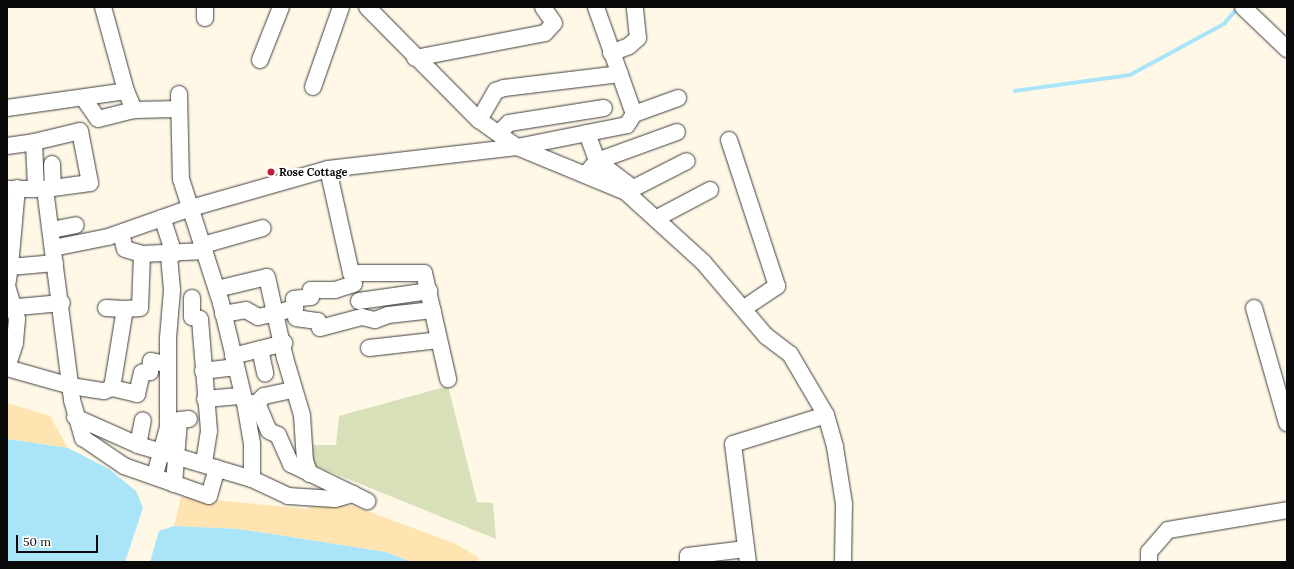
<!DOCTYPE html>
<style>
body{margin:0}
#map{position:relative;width:1294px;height:569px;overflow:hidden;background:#fff8e7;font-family:Lora,serif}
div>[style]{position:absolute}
.sand>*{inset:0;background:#fde4b1}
.cemetery>*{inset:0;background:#d7e0b9}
.water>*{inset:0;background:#a9e4f9}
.stream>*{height:3.5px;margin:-1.75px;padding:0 1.75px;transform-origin:1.75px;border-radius:1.75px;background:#a9e4f9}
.roads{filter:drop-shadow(0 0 1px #3d3d3d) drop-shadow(0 0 1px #3d3d3d)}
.minor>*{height:16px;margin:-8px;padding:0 8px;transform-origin:8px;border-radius:8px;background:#fff}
.dots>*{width:11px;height:11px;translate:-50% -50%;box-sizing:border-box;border:2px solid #fff;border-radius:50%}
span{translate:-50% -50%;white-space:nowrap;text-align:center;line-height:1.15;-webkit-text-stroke:4px #fff;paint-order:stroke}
.poi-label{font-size:11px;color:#0a0a0a;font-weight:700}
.left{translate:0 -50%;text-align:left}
.frame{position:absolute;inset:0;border:8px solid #0a0a0a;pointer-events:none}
.scale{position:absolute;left:16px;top:535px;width:82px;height:18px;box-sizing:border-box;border:2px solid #0a0a0a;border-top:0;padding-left:5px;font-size:12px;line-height:14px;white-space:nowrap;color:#0a0a0a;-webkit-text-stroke:3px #fff;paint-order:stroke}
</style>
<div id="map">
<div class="sand">
<div style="clip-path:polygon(7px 403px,50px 416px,68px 448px,7px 439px)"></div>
<div style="clip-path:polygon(181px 497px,308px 509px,316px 503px,354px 506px,456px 544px,479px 558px,476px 562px,411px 562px,386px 552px,239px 529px,174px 526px)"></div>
</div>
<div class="cemetery">
<div style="clip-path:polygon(448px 386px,477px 502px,493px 503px,496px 539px,311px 464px,313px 445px,336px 445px,339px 416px)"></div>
</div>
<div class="water">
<div style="clip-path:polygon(7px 439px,68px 448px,109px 469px,136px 491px,143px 508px,125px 562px,7px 562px)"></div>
<div style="clip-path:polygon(174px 526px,239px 529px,386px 552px,411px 562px,150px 562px,159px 531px)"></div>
</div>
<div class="stream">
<div style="left:1015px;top:91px;width:116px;rotate:-7.9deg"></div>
<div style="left:1130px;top:75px;width:107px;rotate:-28.5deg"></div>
<div style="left:1224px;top:24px;width:21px;rotate:-49deg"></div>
</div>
<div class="roads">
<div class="minor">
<div style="left:367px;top:7px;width:159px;rotate:45.3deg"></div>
<div style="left:479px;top:120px;width:47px;rotate:35.4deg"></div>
<div style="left:517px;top:147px;width:118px;rotate:22.4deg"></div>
<div style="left:626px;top:192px;width:104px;rotate:42.3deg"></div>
<div style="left:703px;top:262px;width:97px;rotate:49.6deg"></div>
<div style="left:766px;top:336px;width:30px;rotate:37deg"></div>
<div style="left:790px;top:354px;width:71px;rotate:59.5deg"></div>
<div style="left:826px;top:415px;width:97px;rotate:162.7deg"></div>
<div style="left:733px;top:444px;width:119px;rotate:82.8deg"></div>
<div style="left:1243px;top:7px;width:61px;rotate:43.7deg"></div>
<div style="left:205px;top:18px;width:11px;rotate:-90deg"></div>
<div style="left:611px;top:53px;width:19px;rotate:-21deg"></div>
<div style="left:629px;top:46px;width:12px;rotate:-42deg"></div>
<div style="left:638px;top:38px;width:31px;rotate:-96deg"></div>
<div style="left:415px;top:58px;width:132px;rotate:-10.9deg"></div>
<div style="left:545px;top:33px;width:13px;rotate:-48deg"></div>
<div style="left:554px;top:23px;width:19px;rotate:-125deg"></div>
<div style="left:260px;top:60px;width:57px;rotate:-68.4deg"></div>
<div style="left:313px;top:87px;width:85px;rotate:-70.7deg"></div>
<div style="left:126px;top:91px;width:21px;rotate:67deg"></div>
<div style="left:134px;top:110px;width:45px;rotate:-1.3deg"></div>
<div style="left:179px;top:94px;width:85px;rotate:88.7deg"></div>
<div style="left:181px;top:179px;width:130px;rotate:72.1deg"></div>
<div style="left:221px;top:303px;width:103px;rotate:76.5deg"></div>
<div style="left:245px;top:403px;width:12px"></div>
<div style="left:257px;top:403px;width:30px;rotate:67deg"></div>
<div style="left:269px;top:431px;width:10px;rotate:24deg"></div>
<div style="left:278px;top:435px;width:32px;rotate:66deg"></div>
<div style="left:291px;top:464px;width:85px;rotate:26deg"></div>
<div style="left:84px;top:99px;width:24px;rotate:55deg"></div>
<div style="left:98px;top:119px;width:37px;rotate:-14deg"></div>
<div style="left:7px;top:108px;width:120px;rotate:-8.1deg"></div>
<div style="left:126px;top:91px;width:87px;rotate:-105.3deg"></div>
<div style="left:634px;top:114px;width:47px;rotate:-20deg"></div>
<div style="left:479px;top:120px;width:34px;rotate:-60deg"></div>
<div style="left:496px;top:91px;width:9px;rotate:-21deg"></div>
<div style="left:504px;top:88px;width:117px;rotate:-6.9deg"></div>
<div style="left:499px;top:133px;width:14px;rotate:-45deg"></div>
<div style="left:509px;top:123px;width:96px;rotate:-9deg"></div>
<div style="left:587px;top:133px;width:30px;rotate:70deg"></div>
<div style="left:597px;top:161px;width:85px;rotate:-19.9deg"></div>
<div style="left:729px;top:140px;width:154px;rotate:71.8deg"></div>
<div style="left:777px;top:286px;width:40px;rotate:146deg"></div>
<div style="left:34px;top:142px;width:47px;rotate:-13.4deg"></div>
<div style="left:80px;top:131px;width:53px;rotate:79.1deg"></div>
<div style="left:90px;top:183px;width:45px;rotate:172.4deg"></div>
<div style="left:7px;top:146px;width:27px;rotate:-8deg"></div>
<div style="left:34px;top:142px;width:45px;rotate:87.5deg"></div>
<div style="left:52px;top:164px;width:24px;rotate:88deg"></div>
<div style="left:328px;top:169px;width:107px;rotate:77.5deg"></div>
<div style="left:351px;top:273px;width:73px"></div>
<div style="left:424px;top:273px;width:109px;rotate:77.2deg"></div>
<div style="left:587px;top:173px;width:16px;rotate:-50deg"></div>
<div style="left:597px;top:161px;width:41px;rotate:37.1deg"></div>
<div style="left:17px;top:188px;width:79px;rotate:95.1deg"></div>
<div style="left:10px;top:267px;width:45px;rotate:-5.1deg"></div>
<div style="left:7px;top:189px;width:38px"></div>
<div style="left:45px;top:189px;width:213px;rotate:82.7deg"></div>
<div style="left:72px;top:400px;width:40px;rotate:74deg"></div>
<div style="left:83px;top:438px;width:50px;rotate:34.3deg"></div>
<div style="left:124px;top:466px;width:90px;rotate:19.4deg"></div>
<div style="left:209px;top:496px;width:29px;rotate:-74deg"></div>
<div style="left:626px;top:192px;width:68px;rotate:-26.9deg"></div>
<div style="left:657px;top:218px;width:60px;rotate:-27.8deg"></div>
<div style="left:51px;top:230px;width:25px;rotate:-11deg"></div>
<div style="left:121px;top:233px;width:16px;rotate:76deg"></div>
<div style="left:125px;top:249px;width:18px;rotate:16deg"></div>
<div style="left:142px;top:254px;width:54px;rotate:92.1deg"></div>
<div style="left:140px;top:308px;width:15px;rotate:176deg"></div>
<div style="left:203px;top:245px;width:62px;rotate:-15.8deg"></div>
<div style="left:53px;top:248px;width:56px;rotate:-11.3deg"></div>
<div style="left:108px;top:237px;width:88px;rotate:-19.3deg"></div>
<div style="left:191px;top:208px;width:142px;rotate:-15.9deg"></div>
<div style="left:328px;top:169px;width:190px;rotate:-6.6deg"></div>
<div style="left:517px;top:147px;width:112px;rotate:-11.3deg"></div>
<div style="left:627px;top:125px;width:13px;rotate:-58deg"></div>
<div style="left:634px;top:114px;width:114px;rotate:-109.6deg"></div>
<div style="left:142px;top:254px;width:63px;rotate:-2.7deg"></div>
<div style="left:7px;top:267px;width:3px"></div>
<div style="left:10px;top:267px;width:19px;rotate:99deg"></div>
<div style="left:7px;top:286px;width:34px;rotate:73deg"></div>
<div style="left:17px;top:319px;width:24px;rotate:95deg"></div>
<div style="left:15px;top:343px;width:26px;rotate:108deg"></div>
<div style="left:217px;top:289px;width:51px;rotate:-13.5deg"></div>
<div style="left:267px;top:277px;width:83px;rotate:77.5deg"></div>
<div style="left:285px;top:358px;width:59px;rotate:73.4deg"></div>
<div style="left:302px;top:415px;width:46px;rotate:86.3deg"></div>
<div style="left:305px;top:461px;width:14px;rotate:69deg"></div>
<div style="left:192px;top:298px;width:19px;rotate:90deg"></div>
<div style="left:192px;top:317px;width:8px;rotate:14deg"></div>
<div style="left:200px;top:319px;width:112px;rotate:85.4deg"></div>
<div style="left:209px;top:431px;width:33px;rotate:99deg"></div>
<div style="left:359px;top:301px;width:71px;rotate:-8.1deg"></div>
<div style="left:7px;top:308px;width:55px;rotate:-5.2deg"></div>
<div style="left:1254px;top:308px;width:120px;rotate:74deg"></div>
<div style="left:223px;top:314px;width:23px;rotate:-10deg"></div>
<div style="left:246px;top:310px;width:14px;rotate:30deg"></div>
<div style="left:258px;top:317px;width:19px;rotate:-12deg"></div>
<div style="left:277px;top:313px;width:19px;rotate:-16deg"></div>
<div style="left:295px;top:308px;width:9px;rotate:-96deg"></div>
<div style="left:294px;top:299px;width:17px;rotate:-7deg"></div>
<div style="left:311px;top:297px;width:7px;rotate:-90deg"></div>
<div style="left:311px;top:290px;width:24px"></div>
<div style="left:335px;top:290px;width:20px;rotate:-18deg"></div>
<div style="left:296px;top:318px;width:22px;rotate:8deg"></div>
<div style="left:318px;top:321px;width:7px;rotate:74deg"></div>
<div style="left:320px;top:328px;width:43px;rotate:-14.7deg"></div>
<div style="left:362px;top:317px;width:13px;rotate:13deg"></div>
<div style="left:375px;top:320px;width:14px;rotate:-21deg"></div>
<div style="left:388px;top:315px;width:45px;rotate:-6.3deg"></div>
<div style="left:369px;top:348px;width:70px;rotate:-6.5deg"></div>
<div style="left:260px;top:349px;width:25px;rotate:78deg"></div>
<div style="left:233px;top:356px;width:53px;rotate:-14.3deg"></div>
<div style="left:7px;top:368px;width:66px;rotate:15.7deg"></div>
<div style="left:71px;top:386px;width:33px;rotate:9deg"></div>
<div style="left:104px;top:391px;width:9px;rotate:-21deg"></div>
<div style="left:112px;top:388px;width:80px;rotate:-80.7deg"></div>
<div style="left:125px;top:309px;width:19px;rotate:-177deg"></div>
<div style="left:203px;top:371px;width:33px;rotate:-7deg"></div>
<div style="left:112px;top:388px;width:26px;rotate:13deg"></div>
<div style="left:137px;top:394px;width:22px;rotate:-77deg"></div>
<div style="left:142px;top:373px;width:8px;rotate:-7deg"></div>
<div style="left:150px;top:372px;width:11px;rotate:-85deg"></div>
<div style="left:151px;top:361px;width:16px;rotate:11deg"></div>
<div style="left:205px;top:399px;width:38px;rotate:-5deg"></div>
<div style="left:245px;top:403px;width:42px;rotate:80.3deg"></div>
<div style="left:252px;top:444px;width:35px;rotate:90deg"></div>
<div style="left:257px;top:403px;width:10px;rotate:-45deg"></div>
<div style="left:264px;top:396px;width:30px;rotate:-12deg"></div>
<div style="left:826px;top:415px;width:33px;rotate:74deg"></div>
<div style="left:835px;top:447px;width:58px;rotate:81deg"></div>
<div style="left:844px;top:504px;width:58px;rotate:91deg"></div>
<div style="left:75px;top:417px;width:69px;rotate:24deg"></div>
<div style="left:138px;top:445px;width:119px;rotate:16.6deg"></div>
<div style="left:252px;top:479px;width:40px;rotate:25deg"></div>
<div style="left:288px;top:496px;width:47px;rotate:3.7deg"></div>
<div style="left:335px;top:499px;width:19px;rotate:-16deg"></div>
<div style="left:138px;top:445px;width:25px;rotate:-79deg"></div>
<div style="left:156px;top:471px;width:46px;rotate:-74.7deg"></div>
<div style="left:168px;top:427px;width:89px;rotate:-90deg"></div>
<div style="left:168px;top:338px;width:48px;rotate:-85.2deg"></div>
<div style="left:172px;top:290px;width:33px;rotate:-95deg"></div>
<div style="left:169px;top:257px;width:6px;rotate:-31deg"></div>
<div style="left:174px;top:254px;width:38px;rotate:-108deg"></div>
<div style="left:174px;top:484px;width:64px;rotate:-85.5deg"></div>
<div style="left:179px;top:420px;width:10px;rotate:-6deg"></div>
<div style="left:688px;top:562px;width:6px;rotate:-90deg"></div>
<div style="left:688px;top:556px;width:58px;rotate:-6.9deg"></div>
<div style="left:1149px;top:562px;width:10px;rotate:-90deg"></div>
<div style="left:1149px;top:552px;width:29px;rotate:-49deg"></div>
<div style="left:1168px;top:530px;width:121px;rotate:-9.5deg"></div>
</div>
</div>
<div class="dots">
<div style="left:271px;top:172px;background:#be1d37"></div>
</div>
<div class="poi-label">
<span class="left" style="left:279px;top:172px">Rose Cottage</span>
</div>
<div class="frame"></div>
<div class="scale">50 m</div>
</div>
